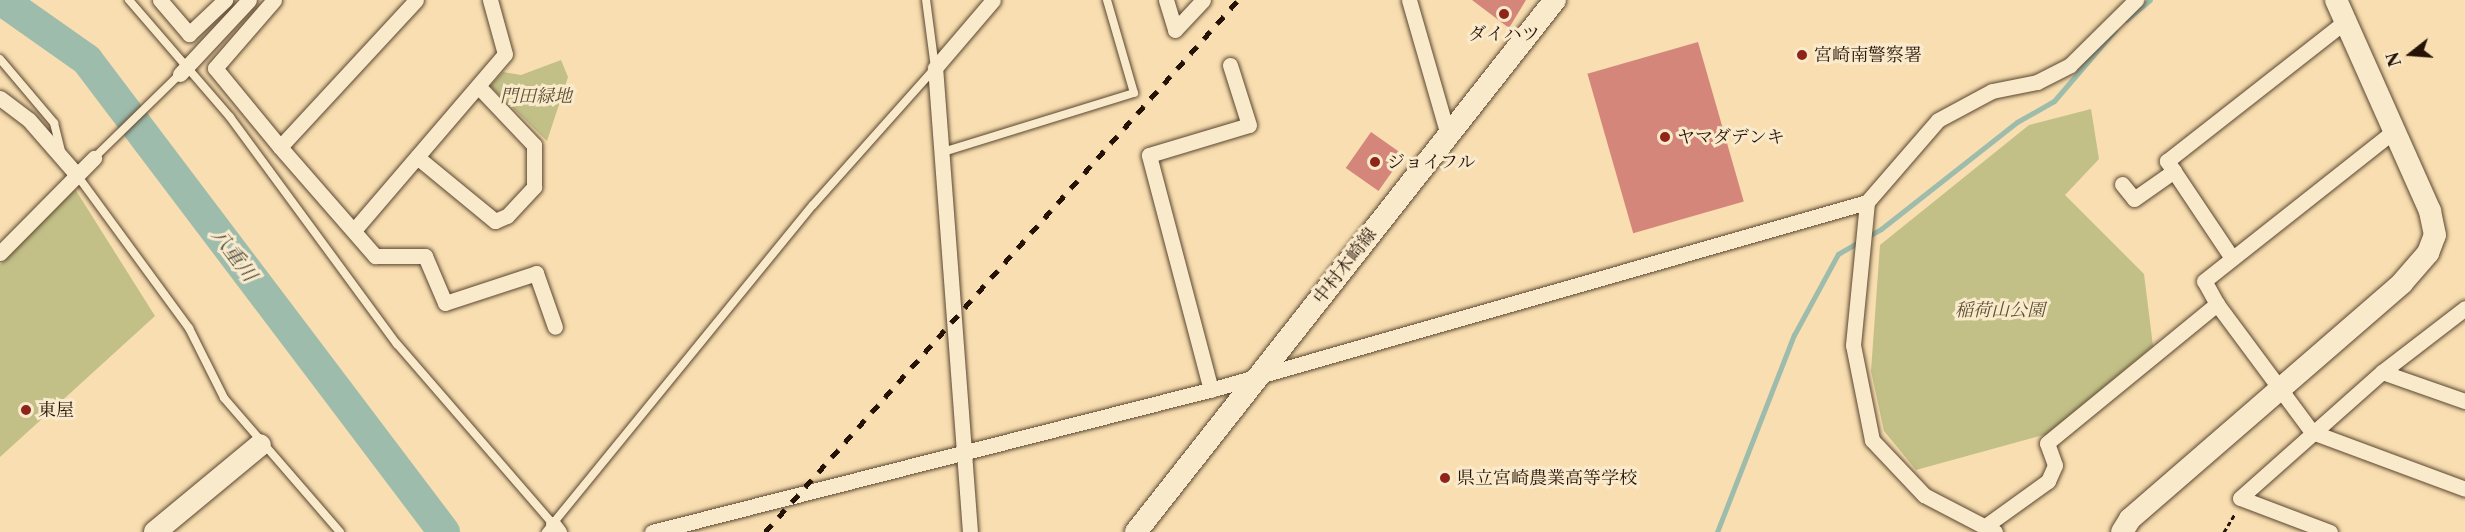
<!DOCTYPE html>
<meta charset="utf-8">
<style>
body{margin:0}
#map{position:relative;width:2465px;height:532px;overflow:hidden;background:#f8deb0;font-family:"Libre Caslon Text","Noto Serif JP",serif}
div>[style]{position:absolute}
.green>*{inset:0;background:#c2c087}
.stream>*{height:5px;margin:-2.5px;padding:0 2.5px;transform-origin:2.5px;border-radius:2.5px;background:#9dbcac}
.river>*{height:32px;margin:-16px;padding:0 16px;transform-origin:16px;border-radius:16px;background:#9dbcac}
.building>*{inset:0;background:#d4867a;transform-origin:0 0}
.path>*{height:3px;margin-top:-1.5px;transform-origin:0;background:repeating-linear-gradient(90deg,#261307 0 4.5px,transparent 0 7.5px)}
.roads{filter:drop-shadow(0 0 2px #5a4631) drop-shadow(0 0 2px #5a4631)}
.lane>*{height:8px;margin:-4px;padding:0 4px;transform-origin:4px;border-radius:4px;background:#faeacc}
.street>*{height:15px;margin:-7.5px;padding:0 7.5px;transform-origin:7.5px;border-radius:7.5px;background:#faeacc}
.secondary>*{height:22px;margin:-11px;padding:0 11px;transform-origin:11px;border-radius:11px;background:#faeacc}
.rail>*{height:4.5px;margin-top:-2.25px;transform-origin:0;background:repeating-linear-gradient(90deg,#261307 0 10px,transparent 0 20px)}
.dots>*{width:16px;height:16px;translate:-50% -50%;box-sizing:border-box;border:3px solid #faeacc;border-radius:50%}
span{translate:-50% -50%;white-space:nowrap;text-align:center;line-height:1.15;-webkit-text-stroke:6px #faeacc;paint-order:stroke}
.poi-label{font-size:18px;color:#261307}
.left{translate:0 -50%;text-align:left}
.park-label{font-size:18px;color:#5d5034;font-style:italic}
.street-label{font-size:18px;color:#261307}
.water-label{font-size:20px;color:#504e41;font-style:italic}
.north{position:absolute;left:2381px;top:24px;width:60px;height:60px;-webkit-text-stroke:4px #faeacc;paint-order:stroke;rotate:253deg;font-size:16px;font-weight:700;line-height:24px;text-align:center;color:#261307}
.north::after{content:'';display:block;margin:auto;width:21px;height:27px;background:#261307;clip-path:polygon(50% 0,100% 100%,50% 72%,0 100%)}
</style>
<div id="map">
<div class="green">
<div style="clip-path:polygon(561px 60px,568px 77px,547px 141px,490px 86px,503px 72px,521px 75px)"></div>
<div style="clip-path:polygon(2091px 109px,2099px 159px,2065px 195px,2144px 274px,2153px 346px,2047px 434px,1916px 470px,1884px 431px,1871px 371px,1880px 245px,2029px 125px)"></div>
<div style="clip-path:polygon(75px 189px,155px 316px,0 457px,0 265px)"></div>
</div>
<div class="stream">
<div style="left:2126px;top:20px;width:31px;rotate:-40deg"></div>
<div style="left:1717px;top:532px;width:212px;rotate:-68.7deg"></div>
<div style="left:1794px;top:335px;width:92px;rotate:-61.5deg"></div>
<div style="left:1838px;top:254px;width:50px;rotate:-30.2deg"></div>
<div style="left:1881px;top:229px;width:173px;rotate:-38.2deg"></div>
<div style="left:2017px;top:122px;width:43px;rotate:-29.6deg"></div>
<div style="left:2054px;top:101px;width:94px;rotate:-49.3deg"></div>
</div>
<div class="river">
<div style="left:2px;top:0;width:104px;rotate:35.2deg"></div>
<div style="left:87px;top:60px;width:592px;rotate:52.9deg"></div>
</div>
<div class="building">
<div style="clip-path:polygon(1472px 0,1526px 0,1509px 28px)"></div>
<div style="left:1698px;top:42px;width:166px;height:115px;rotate:74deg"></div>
<div style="left:1371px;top:132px;width:40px;height:44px;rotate:35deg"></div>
</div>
<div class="path">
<div style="left:2224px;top:532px;width:21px;rotate:-59deg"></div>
</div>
<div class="roads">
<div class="lane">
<div style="left:129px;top:0;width:155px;rotate:49.2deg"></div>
<div style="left:230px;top:117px;width:282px;rotate:53.7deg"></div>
<div style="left:397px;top:344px;width:238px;rotate:49.1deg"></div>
<div style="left:0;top:59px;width:84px;rotate:49.8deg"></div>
<div style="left:54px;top:123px;width:29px;rotate:76deg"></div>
<div style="left:940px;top:153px;width:203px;rotate:-17.2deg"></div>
<div style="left:1134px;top:93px;width:97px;rotate:-106.2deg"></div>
<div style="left:94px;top:158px;width:120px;rotate:-44.3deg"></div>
<div style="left:77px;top:175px;width:190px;rotate:53.8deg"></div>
<div style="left:189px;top:328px;width:78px;rotate:63.4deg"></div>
<div style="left:224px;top:398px;width:177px;rotate:49.1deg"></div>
<div style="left:546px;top:532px;width:422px;rotate:-50.8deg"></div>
<div style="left:813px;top:205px;width:183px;rotate:-48.3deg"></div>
<div style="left:935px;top:68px;width:69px;rotate:-97.5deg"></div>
</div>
<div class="street">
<div style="left:160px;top:0;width:45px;rotate:49.5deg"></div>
<div style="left:189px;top:34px;width:50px;rotate:-43.4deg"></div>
<div style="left:274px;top:0;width:90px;rotate:130.9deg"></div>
<div style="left:215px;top:68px;width:102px;rotate:50.6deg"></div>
<div style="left:280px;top:147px;width:145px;rotate:48.9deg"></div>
<div style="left:375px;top:256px;width:50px"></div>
<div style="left:425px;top:256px;width:51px;rotate:66.9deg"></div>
<div style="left:445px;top:303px;width:96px;rotate:-18.2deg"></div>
<div style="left:536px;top:273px;width:57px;rotate:70.6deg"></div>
<div style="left:1166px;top:0;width:31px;rotate:73deg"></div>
<div style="left:1175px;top:30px;width:41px;rotate:-47deg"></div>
<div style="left:1409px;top:0;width:141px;rotate:73.9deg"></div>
<div style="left:180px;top:74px;width:101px;rotate:-47deg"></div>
<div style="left:0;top:98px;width:36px;rotate:37deg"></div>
<div style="left:29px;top:120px;width:73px;rotate:48.9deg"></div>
<div style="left:280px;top:147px;width:200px;rotate:-47.2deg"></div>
<div style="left:417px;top:157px;width:101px;rotate:39.4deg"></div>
<div style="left:495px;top:221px;width:13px;rotate:-23deg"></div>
<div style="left:507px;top:216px;width:40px;rotate:-47deg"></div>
<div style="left:534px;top:187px;width:42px;rotate:-90deg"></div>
<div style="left:534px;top:145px;width:81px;rotate:-133.5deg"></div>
<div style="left:2122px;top:184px;width:19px;rotate:51deg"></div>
<div style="left:2134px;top:199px;width:49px;rotate:-35deg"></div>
<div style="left:355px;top:229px;width:230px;rotate:-49.4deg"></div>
<div style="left:505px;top:54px;width:56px;rotate:-105.5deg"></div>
<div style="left:0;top:253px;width:134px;rotate:-45.3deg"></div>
<div style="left:2232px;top:258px;width:117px;rotate:-123.8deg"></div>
<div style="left:2167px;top:161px;width:225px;rotate:-38.1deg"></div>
<div style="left:2217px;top:304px;width:159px;rotate:53.4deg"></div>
<div style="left:2312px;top:432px;width:163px;rotate:20.4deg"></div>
<div style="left:2382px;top:372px;width:88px;rotate:19.3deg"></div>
<div style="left:1211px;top:390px;width:243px;rotate:-104.8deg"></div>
<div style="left:1149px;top:155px;width:104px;rotate:-16.7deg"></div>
<div style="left:1249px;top:125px;width:63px;rotate:-107.6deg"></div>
<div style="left:553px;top:524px;width:10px;rotate:53deg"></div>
<div style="left:1984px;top:527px;width:79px;rotate:-35.7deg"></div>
<div style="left:2048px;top:481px;width:17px;rotate:-66deg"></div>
<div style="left:2055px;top:465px;width:23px;rotate:-110deg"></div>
<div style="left:2047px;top:443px;width:220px;rotate:-39.3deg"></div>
<div style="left:2217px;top:304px;width:26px;rotate:-119deg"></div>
<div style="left:2204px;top:281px;width:241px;rotate:-38.3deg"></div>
<div style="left:652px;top:532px;width:583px;rotate:-14.3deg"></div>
<div style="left:1217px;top:388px;width:676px;rotate:-15.97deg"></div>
<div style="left:970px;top:532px;width:465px;rotate:-94.3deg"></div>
<div style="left:935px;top:68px;width:89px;rotate:-49.5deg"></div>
<div style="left:1995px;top:532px;width:80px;rotate:-152.5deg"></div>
<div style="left:1924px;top:495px;width:76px;rotate:-133.4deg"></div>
<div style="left:1872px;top:440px;width:97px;rotate:-101.3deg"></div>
<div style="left:1853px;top:345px;width:144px;rotate:-84.4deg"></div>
<div style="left:1867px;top:202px;width:108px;rotate:-49.1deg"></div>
<div style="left:1938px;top:120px;width:61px;rotate:-28.2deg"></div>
<div style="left:1992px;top:91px;width:46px;rotate:-11.3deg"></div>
<div style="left:2037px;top:82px;width:37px;rotate:-27deg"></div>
<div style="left:2070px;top:65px;width:93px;rotate:-44.6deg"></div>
<div style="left:2330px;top:532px;width:96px;rotate:-159.3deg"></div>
<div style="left:2240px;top:498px;width:190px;rotate:-41.6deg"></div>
<div style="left:2382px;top:372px;width:105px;rotate:-37.6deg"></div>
</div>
<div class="secondary">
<div style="left:155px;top:532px;width:136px;rotate:-39.6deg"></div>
<div style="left:1136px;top:532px;width:677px;rotate:-51.78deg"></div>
<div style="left:2122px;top:532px;width:15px;rotate:-58deg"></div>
<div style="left:2130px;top:519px;width:360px;rotate:-40.9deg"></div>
<div style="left:2402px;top:283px;width:40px;rotate:-49deg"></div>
<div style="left:2428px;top:253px;width:19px;rotate:-69deg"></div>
<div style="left:2435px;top:235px;width:25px;rotate:-102deg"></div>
<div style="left:2430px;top:211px;width:231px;rotate:-114deg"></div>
</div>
</div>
<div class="rail">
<div style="left:765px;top:532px;width:712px;rotate:-48.36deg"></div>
</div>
<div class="dots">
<div style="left:1504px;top:14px;background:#8f2418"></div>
<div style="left:1802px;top:55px;background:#8f2418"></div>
<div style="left:1665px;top:137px;background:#8f2418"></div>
<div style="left:1375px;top:162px;background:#8f2418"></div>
<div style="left:26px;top:410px;background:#8f2418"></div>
<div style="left:1445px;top:478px;background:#8f2418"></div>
</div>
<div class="poi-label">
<span style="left:1504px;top:34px">ダイハツ</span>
<span class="left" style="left:1814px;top:55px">宮崎南警察署</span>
<span class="left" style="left:1677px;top:137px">ヤマダデンキ</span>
<span class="left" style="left:1387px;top:162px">ジョイフル</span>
<span class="left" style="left:38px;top:410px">東屋</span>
<span class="left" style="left:1457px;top:478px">県立宮崎農業高等学校</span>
</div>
<div class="park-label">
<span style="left:536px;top:96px">門田緑地</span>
<span style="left:2000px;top:310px">稲荷山公園</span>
</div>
<div class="street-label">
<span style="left:1345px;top:266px;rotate:-52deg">中村木崎線</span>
</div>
<div class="water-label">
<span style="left:234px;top:255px;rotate:53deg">八重川</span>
</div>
<div class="north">N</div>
</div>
